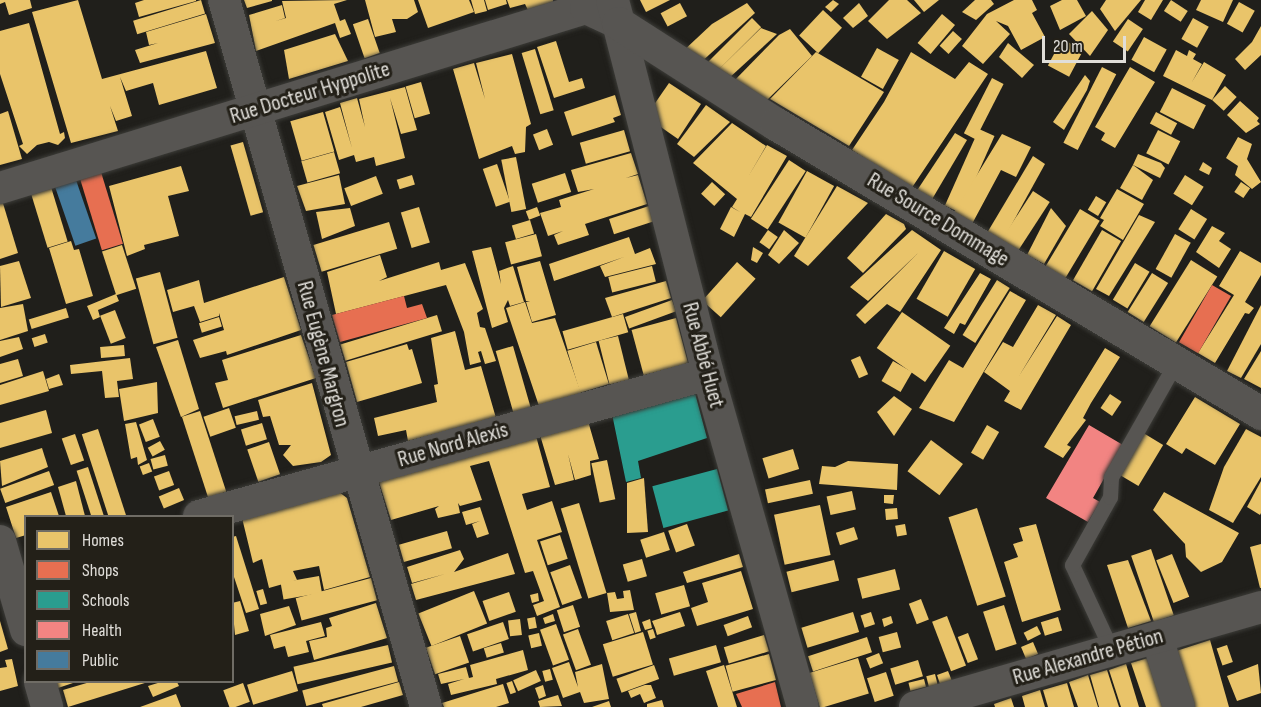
<!DOCTYPE html>
<meta charset="utf-8">
<style>
body{margin:0}
#map{position:relative;width:1261px;height:707px;overflow:hidden;background:#201f1b;font-family:"Sofia Sans Condensed",sans-serif}
div>[style]{position:absolute}
.homes>*{inset:0;background:#e9c46a;transform-origin:0 0}
.shops>*{inset:0;background:#e76f51;transform-origin:0 0}
.schools>*{inset:0;background:#2a9d8f;transform-origin:0 0}
.health>*{inset:0;background:#f28482}
.public>*{inset:0;background:#457b9d;transform-origin:0 0}
.roads{filter:drop-shadow(0 0 2px #3c3c38) drop-shadow(0 0 2px #3c3c38)}
.service>*{height:15px;margin:-7.5px;padding:0 7.5px;transform-origin:7.5px;border-radius:7.5px;background:#575552}
.minor>*{height:32px;margin:-16px;padding:0 16px;transform-origin:16px;border-radius:16px;background:#575552}
.secondary>*{height:33px;margin:-16.5px;padding:0 16.5px;transform-origin:16.5px;border-radius:16.5px;background:#575552}
span{translate:-50% -50%;white-space:nowrap;text-align:center;line-height:1.15;-webkit-text-stroke:6px #232018;paint-order:stroke}
.street-label{font-size:22px;color:#e0ded9}
.legend{position:absolute;left:24px;top:515px;width:210px;height:168px;box-sizing:border-box;background:#232018;border:2px solid #6f6c65;margin:0;padding:8px 10px;list-style:none;font-size:18px;color:#e0ded9}
.legend li{display:flex;align-items:center;gap:12px;height:30px}
.legend b{width:30px;border:2px solid #6f6c65}
.scale{position:absolute;left:1042px;top:36px;width:84px;height:27px;box-sizing:border-box;border:3px solid #e0ded9;border-top:0;padding-left:8px;font-size:18px;line-height:21px;white-space:nowrap;color:#e0ded9;-webkit-text-stroke:4px #232018;paint-order:stroke}
</style>
<div id="map">
<div class="homes">
<div style="clip-path:polygon(0 0,30px 0,32px 8px,9px 15px,5px 2px,0 4px)"></div>
<div style="clip-path:polygon(78px 0,102px 79px,206px 51px,217px 88px,159px 105px,153px 83px,126px 91px,120px 77px,132px 116px,116px 121px,110px 106px,118px 131px,71px 143px,32px 12px)"></div>
<div style="clip-path:polygon(144px 0,196px 0,196px 1px,139px 17px,135px 3px)"></div>
<div style="left:201px;top:0;width:14px;height:71px;rotate:73deg"></div>
<div style="clip-path:polygon(244px 0,272px 0,272px 1px,247px 8px)"></div>
<div style="clip-path:polygon(347px 0,334px 4px,340px 21px,345px 19px,351px 34px,340px 38px,335px 23px,256px 51px,249px 15px,282px 5px,285px 18px,276px 21px,286px 18px,282px 1px)"></div>
<div style="clip-path:polygon(365px 0,414px 0,418px 12px,407px 19px,392px 19px,396px 32px,375px 37px)"></div>
<div style="clip-path:polygon(418px 0,469px 0,474px 12px,428px 28px)"></div>
<div style="clip-path:polygon(471px 0,484px 0,487px 11px,475px 14px)"></div>
<div style="clip-path:polygon(485px 0,506px 0,507px 4px,488px 10px)"></div>
<div style="clip-path:polygon(507px 0,553px 0,553px 2px,528px 10px,525px 4px,510px 8px)"></div>
<div style="clip-path:polygon(640px 0,670px 0,646px 12px)"></div>
<div style="clip-path:polygon(833px 0,839px 4px,831px 12px,825px 7px)"></div>
<div style="clip-path:polygon(889px 0,907px 0,921px 13px,887px 39px,868px 21px)"></div>
<div style="clip-path:polygon(914px 0,939px 0,924px 12px)"></div>
<div style="clip-path:polygon(975px 0,991px 0,994px 4px,976px 20px,962px 12px)"></div>
<div style="clip-path:polygon(1014px 0,1032px 0,1037px 10px,1032px 13px,1045px 37px,1021px 50px,1008px 26px,996px 21px,1010px 34px,983px 64px,962px 46px,987px 14px)"></div>
<div style="clip-path:polygon(1062px 0,1077px 0,1086px 16px,1060px 30px,1050px 6px)"></div>
<div style="clip-path:polygon(1106px 0,1141px 0,1115px 31px,1100px 9px)"></div>
<div style="clip-path:polygon(1145px 0,1163px 0,1151px 20px,1138px 12px)"></div>
<div style="left:1171px;top:0;width:20px;height:13px;rotate:33deg"></div>
<div style="clip-path:polygon(1201px 0,1233px 0,1223px 22px,1196px 10px)"></div>
<div style="left:1239px;top:2px;width:18px;height:25px;rotate:29deg"></div>
<div style="left:680px;top:3px;width:15px;height:22px;rotate:62deg"></div>
<div style="clip-path:polygon(747px 3px,755px 13px,698px 65px,681px 53px,712px 24px)"></div>
<div style="clip-path:polygon(859px 3px,868px 16px,853px 28px,843px 18px)"></div>
<div style="left:823px;top:10px;width:26px;height:35px;rotate:43deg"></div>
<div style="clip-path:polygon(1092px 11px,1108px 30px,1090px 56px,1069px 34px)"></div>
<div style="clip-path:polygon(206px 14px,215px 43px,140px 63px,135px 50px,158px 43px,149px 45px,146px 32px)"></div>
<div style="left:942px;top:14px;width:17px;height:38px;rotate:40deg"></div>
<div style="left:752px;top:18px;width:13px;height:65px;rotate:45deg"></div>
<div style="left:1193px;top:18px;width:18px;height:24px;rotate:29deg"></div>
<div style="left:368px;top:19px;width:36px;height:16px;rotate:71deg"></div>
<div style="left:1128px;top:19px;width:18px;height:27px;rotate:34deg"></div>
<div style="clip-path:polygon(29px 23px,60px 134px,64px 132px,65px 138px,58px 145px,49px 142px,37px 145px,27px 154px,19px 146px,23px 144px,0 74px,0 31px)"></div>
<div style="clip-path:polygon(1261px 26px,1261px 55px,1245px 70px,1235px 59px,1252px 42px)"></div>
<div style="clip-path:polygon(761px 28px,777px 34px,728px 79px,714px 74px)"></div>
<div style="clip-path:polygon(790px 29px,812px 56px,765px 102px,732px 83px,779px 35px)"></div>
<div style="left:953px;top:31px;width:12px;height:20px;rotate:42deg"></div>
<div style="clip-path:polygon(335px 34px,348px 61px,289px 79px,284px 50px)"></div>
<div style="left:1144px;top:37px;width:26px;height:26px;rotate:29deg"></div>
<div style="left:1062px;top:39px;width:24px;height:30px;rotate:28deg"></div>
<div style="clip-path:polygon(556px 41px,569px 82px,582px 78px,585px 88px,554px 98px,537px 47px)"></div>
<div style="clip-path:polygon(1008px 43px,1034px 65px,1022px 78px,999px 57px)"></div>
<div style="left:877px;top:48px;width:25px;height:33px;rotate:29deg"></div>
<div style="left:535px;top:49px;width:64px;height:14px;rotate:73deg"></div>
<div style="clip-path:polygon(1176px 50px,1187px 56px,1189px 50px,1196px 54px,1193px 59px,1202px 64px,1192px 82px,1204px 62px,1226px 75px,1212px 100px,1163px 76px)"></div>
<div style="clip-path:polygon(816px 52px,884px 92px,849px 146px,770px 99px)"></div>
<div style="clip-path:polygon(911px 52px,955px 79px,969px 62px,988px 74px,911px 189px,852px 150px,884px 102px)"></div>
<div style="clip-path:polygon(512px 54px,531px 124px,526px 127px,525px 152px,515px 154px,512px 146px,479px 159px,453px 69px,474px 63px,485px 99px,476px 63px)"></div>
<div style="left:1102px;top:67px;width:16px;height:85px;rotate:27deg"></div>
<div style="clip-path:polygon(1130px 67px,1155px 82px,1115px 148px,1101px 140px,1105px 133px,1095px 127px)"></div>
<div style="clip-path:polygon(1085px 75px,1090px 81px,1087px 90px,1064px 130px,1053px 122px)"></div>
<div style="left:992px;top:78px;width:13px;height:62px;rotate:27deg"></div>
<div style="left:421px;top:82px;width:33px;height:16px;rotate:74deg"></div>
<div style="clip-path:polygon(669px 83px,701px 104px,678px 139px,655px 123px,651px 109px)"></div>
<div style="left:1225px;top:86px;width:16px;height:19px;rotate:43deg"></div>
<div style="clip-path:polygon(405px 87px,417px 130px,401px 134px,390px 98px,405px 158px,376px 166px,374px 157px,356px 162px,354px 155px,339px 160px,325px 112px,340px 107px,352px 148px,340px 103px,357px 98px,365px 127px,359px 99px)"></div>
<div style="left:1172px;top:88px;width:38px;height:27px;rotate:27deg"></div>
<div style="clip-path:polygon(615px 95px,621px 115px,613px 118px,615px 122px,572px 136px,564px 112px)"></div>
<div style="clip-path:polygon(1240px 101px,1259px 118px,1257px 121px,1260px 124px,1246px 133px,1227px 115px)"></div>
<div style="clip-path:polygon(706px 105px,730px 122px,694px 157px,677px 144px)"></div>
<div style="clip-path:polygon(8px 111px,22px 159px,0 165px,0 114px)"></div>
<div style="left:323px;top:112px;width:41px;height:34px;rotate:74deg"></div>
<div style="left:1156px;top:112px;width:24px;height:13px;rotate:28deg"></div>
<div style="clip-path:polygon(732px 123px,766px 146px,748px 177px,767px 145px,787px 156px,751px 217px,745px 214px,734px 237px,720px 229px,731px 207px,740px 212px,732px 207px,737px 199px,693px 163px)"></div>
<div style="left:547px;top:129px;width:17px;height:15px;rotate:69deg"></div>
<div style="left:979px;top:129px;width:17px;height:84px;rotate:24deg"></div>
<div style="left:624px;top:130px;width:22px;height:46px;rotate:74deg"></div>
<div style="left:1158px;top:130px;width:25px;height:26px;rotate:27deg"></div>
<div style="clip-path:polygon(955px 133px,967px 140px,931px 201px,916px 192px)"></div>
<div style="clip-path:polygon(1002px 134px,1031px 147px,1016px 177px,1001px 170px,972px 224px,953px 214px)"></div>
<div style="clip-path:polygon(1238px 137px,1252px 144px,1247px 159px,1261px 182px,1252px 189px,1235px 175px,1238px 166px,1226px 158px)"></div>
<div style="left:243px;top:142px;width:73px;height:13px;rotate:74deg"></div>
<div style="left:334px;top:152px;width:22px;height:34px;rotate:74deg"></div>
<div style="clip-path:polygon(631px 153px,638px 174px,626px 178px,638px 175px,647px 204px,585px 224px,589px 235px,558px 245px,554px 235px,563px 231px,548px 236px,540px 213px,561px 207px,559px 200px,594px 189px,578px 192px,571px 170px)"></div>
<div style="clip-path:polygon(1138px 154px,1161px 163px,1165px 168px,1160px 178px,1133px 165px)"></div>
<div style="clip-path:polygon(1033px 156px,1045px 164px,1002px 242px,987px 233px)"></div>
<div style="left:516px;top:157px;width:53px;height:15px;rotate:79deg"></div>
<div style="left:789px;top:160px;width:20px;height:70px;rotate:33deg"></div>
<div style="clip-path:polygon(1203px 162px,1212px 168px,1209px 175px,1199px 170px)"></div>
<div style="left:497px;top:164px;width:40px;height:15px;rotate:71deg"></div>
<div style="clip-path:polygon(1133px 165px,1153px 180px,1142px 200px,1120px 188px)"></div>
<div style="clip-path:polygon(181px 166px,189px 191px,168px 196px,179px 236px,144px 245px,145px 249px,127px 256px,109px 186px)"></div>
<div style="left:807px;top:171px;width:31px;height:59px;rotate:29deg"></div>
<div style="left:565px;top:173px;width:20px;height:35px;rotate:72deg"></div>
<div style="clip-path:polygon(339px 175px,345px 204px,306px 211px,297px 186px)"></div>
<div style="left:412px;top:175px;width:10px;height:16px;rotate:73deg"></div>
<div style="left:1185px;top:175px;width:22px;height:22px;rotate:32deg"></div>
<div style="left:376px;top:176px;width:19px;height:34px;rotate:69deg"></div>
<div style="left:712px;top:182px;width:18px;height:16px;rotate:43deg"></div>
<div style="left:1241px;top:182px;width:11px;height:12px;rotate:34deg"></div>
<div style="clip-path:polygon(837px 186px,868px 203px,808px 266px,794px 256px)"></div>
<div style="left:51px;top:187px;width:57px;height:21px;rotate:73deg"></div>
<div style="clip-path:polygon(1117px 189px,1144px 204px,1123px 240px,1100px 226px,1104px 220px,1100px 218px)"></div>
<div style="left:1033px;top:191px;width:20px;height:60px;rotate:33deg"></div>
<div style="left:1096px;top:196px;width:12px;height:16px;rotate:31deg"></div>
<div style="clip-path:polygon(2px 200px,18px 253px,0 259px,0 201px)"></div>
<div style="left:649px;top:206px;width:16px;height:42px;rotate:72deg"></div>
<div style="left:419px;top:207px;width:37px;height:19px;rotate:73deg"></div>
<div style="left:537px;top:207px;width:9px;height:12px;rotate:69deg"></div>
<div style="clip-path:polygon(350px 208px,355px 226px,322px 239px,316px 212px)"></div>
<div style="clip-path:polygon(1051px 208px,1066px 226px,1044px 264px,1027px 255px)"></div>
<div style="left:1080px;top:209px;width:23px;height:68px;rotate:31deg"></div>
<div style="left:1191px;top:209px;width:19px;height:24px;rotate:32deg"></div>
<div style="clip-path:polygon(886px 214px,904px 224px,906px 229px,863px 273px,847px 258px)"></div>
<div style="clip-path:polygon(1139px 215px,1155px 222px,1109px 296px,1096px 289px)"></div>
<div style="left:530px;top:220px;width:14px;height:19px;rotate:73deg"></div>
<div style="left:389px;top:222px;width:28px;height:79px;rotate:73deg"></div>
<div style="clip-path:polygon(1212px 226px,1225px 233px,1219px 241px,1231px 249px,1219px 268px,1196px 252px)"></div>
<div style="left:768px;top:230px;width:12px;height:15px;rotate:35deg"></div>
<div style="clip-path:polygon(784px 230px,799px 243px,779px 264px,768px 255px)"></div>
<div style="clip-path:polygon(912px 230px,941px 250px,900px 312px,887px 304px,865px 324px,856px 315px,918px 253px,868px 301px,850px 287px)"></div>
<div style="left:1102px;top:230px;width:22px;height:58px;rotate:30deg"></div>
<div style="left:536px;top:234px;width:23px;height:32px;rotate:75deg"></div>
<div style="left:1175px;top:234px;width:18px;height:40px;rotate:29deg"></div>
<div style="clip-path:polygon(629px 237px,635px 254px,650px 248px,656px 264px,605px 277px,600px 266px,624px 257px,554px 281px,549px 264px)"></div>
<div style="clip-path:polygon(71px 241px,74px 250px,79px 249px,93px 296px,66px 304px,49px 248px)"></div>
<div style="left:122px;top:245px;width:46px;height:21px;rotate:72deg"></div>
<div style="clip-path:polygon(491px 247px,501px 284px,499px 271px,513px 266px,524px 302px,510px 306px,508px 300px,504px 308px,508px 322px,492px 328px,472px 251px)"></div>
<div style="clip-path:polygon(753px 247px,763px 253px,757px 263px,751px 260px)"></div>
<div style="left:944px;top:251px;width:36px;height:55px;rotate:30deg"></div>
<div style="clip-path:polygon(1240px 251px,1261px 263px,1261px 275px,1245px 302px,1254px 308px,1249px 314px,1245px 313px,1215px 363px,1198px 353px,1234px 295px,1219px 286px)"></div>
<div style="clip-path:polygon(380px 255px,387px 277px,379px 281px,439px 262px,441px 270px,465px 263px,483px 309px,477px 313px,480px 327px,485px 328px,496px 361px,485px 364px,481px 351px,478px 352px,481px 362px,470px 365px,464px 332px,446px 285px,336px 314px,327px 272px)"></div>
<div style="left:1191px;top:260px;width:31px;height:78px;rotate:32deg"></div>
<div style="clip-path:polygon(19px 261px,31px 298px,1px 307px,0 266px)"></div>
<div style="clip-path:polygon(540px 261px,556px 315px,532px 322px,526px 302px,530px 301px,526px 301px,517px 267px)"></div>
<div style="left:737px;top:262px;width:25px;height:52px;rotate:42deg"></div>
<div style="left:1135px;top:263px;width:17px;height:43px;rotate:31deg"></div>
<div style="left:652px;top:266px;width:16px;height:45px;rotate:76deg"></div>
<div style="left:160px;top:272px;width:68px;height:25px;rotate:75deg"></div>
<div style="clip-path:polygon(980px 273px,991px 279px,965px 325px,960px 323px,954px 334px,944px 328px)"></div>
<div style="left:1152px;top:273px;width:19px;height:46px;rotate:32deg"></div>
<div style="clip-path:polygon(284px 277px,301px 330px,227px 355px,226px 351px,200px 358px,193px 340px,224px 330px,219px 313px,219px 316px,200px 322px,194px 306px,173px 312px,167px 290px,199px 280px,204px 303px)"></div>
<div style="left:997px;top:280px;width:15px;height:65px;rotate:32deg"></div>
<div style="clip-path:polygon(666px 281px,671px 298px,612px 317px,605px 298px)"></div>
<div style="clip-path:polygon(1010px 291px,1026px 300px,954px 422px,919px 408px,949px 360px,963px 368px)"></div>
<div style="clip-path:polygon(116px 294px,119px 301px,98px 310px,100px 317px,93px 320px,87px 306px)"></div>
<div style="left:672px;top:300px;width:12px;height:50px;rotate:70deg"></div>
<div style="clip-path:polygon(525px 302px,532px 323px,555px 318px,581px 393px,539px 406px,506px 308px)"></div>
<div style="clip-path:polygon(23px 304px,28px 331px,0 340px,0 308px)"></div>
<div style="clip-path:polygon(1038px 305px,1056px 315px,1019px 376px,1057px 316px,1071px 325px,1021px 410px,1004px 401px,1010px 391px,984px 372px,1003px 342px,1013px 347px)"></div>
<div style="clip-path:polygon(1261px 305px,1261px 344px,1241px 378px,1227px 371px)"></div>
<div style="left:66px;top:308px;width:10px;height:39px;rotate:73deg"></div>
<div style="left:115px;top:310px;width:30px;height:16px;rotate:69deg"></div>
<div style="left:902px;top:312px;width:59px;height:44px;rotate:35deg"></div>
<div style="left:623px;top:314px;width:19px;height:63px;rotate:74deg"></div>
<div style="left:437px;top:315px;width:17px;height:101px;rotate:73deg"></div>
<div style="left:219px;top:317px;width:10px;height:21px;rotate:73deg"></div>
<div style="left:676px;top:318px;width:47px;height:46px;rotate:75deg"></div>
<div style="clip-path:polygon(455px 331px,465px 370px,481px 366px,496px 418px,408px 441px,406px 430px,378px 436px,374px 418px,437px 402px,434px 385px,438px 384px,431px 338px)"></div>
<div style="left:45px;top:334px;width:9px;height:14px;rotate:72deg"></div>
<div style="clip-path:polygon(301px 335px,316px 378px,223px 408px,215px 383px,228px 380px,222px 360px)"></div>
<div style="left:618px;top:336px;width:45px;height:20px;rotate:76deg"></div>
<div style="clip-path:polygon(19px 337px,23px 349px,0 357px,0 341px)"></div>
<div style="clip-path:polygon(178px 340px,199px 409px,181px 417px,156px 347px)"></div>
<div style="left:596px;top:342px;width:44px;height:30px;rotate:73deg"></div>
<div style="clip-path:polygon(407px 344px,409px 350px,412px 349px,422px 383px,357px 402px,346px 362px)"></div>
<div style="left:124px;top:345px;width:11px;height:24px;rotate:85deg"></div>
<div style="left:513px;top:346px;width:64px;height:18px;rotate:74deg"></div>
<div style="clip-path:polygon(1105px 348px,1120px 357px,1091px 403px,1083px 418px,1086px 420px,1067px 445px,1071px 447px,1063px 458px,1044px 447px)"></div>
<div style="clip-path:polygon(1261px 351px,1261px 388px,1244px 379px)"></div>
<div style="left:860px;top:356px;width:20px;height:10px;rotate:66deg"></div>
<div style="clip-path:polygon(130px 358px,133px 379px,117px 381px,119px 397px,105px 398px,102px 371px,71px 374px,70px 365px)"></div>
<div style="clip-path:polygon(18px 359px,23px 376px,0 383px,0 364px)"></div>
<div style="left:893px;top:361px;width:22px;height:23px;rotate:30deg"></div>
<div style="clip-path:polygon(43px 371px,49px 391px,0 405px,0 385px)"></div>
<div style="clip-path:polygon(59px 374px,63px 385px,49px 389px,46px 379px)"></div>
<div style="clip-path:polygon(157px 382px,158px 413px,124px 421px,119px 389px)"></div>
<div style="clip-path:polygon(312px 383px,331px 455px,321px 462px,293px 466px,283px 455px,291px 445px,279px 445px,270px 416px,263px 417px,258px 400px)"></div>
<div style="left:1110px;top:394px;width:14px;height:17px;rotate:34deg"></div>
<div style="clip-path:polygon(894px 396px,912px 409px,894px 436px,877px 412px)"></div>
<div style="clip-path:polygon(1195px 397px,1240px 424px,1215px 465px,1186px 448px,1182px 454px,1166px 444px)"></div>
<div style="left:229px;top:408px;width:21px;height:27px;rotate:71deg"></div>
<div style="clip-path:polygon(46px 410px,52px 433px,0 448px,0 423px)"></div>
<div style="left:200px;top:411px;width:85px;height:19px;rotate:72deg"></div>
<div style="left:257px;top:411px;width:9px;height:23px;rotate:77deg"></div>
<div style="left:153px;top:419px;width:19px;height:15px;rotate:69deg"></div>
<div style="clip-path:polygon(588px 421px,599px 459px,590px 461px,591px 475px,575px 480px,568px 454px,574px 480px,555px 485px,540px 435px)"></div>
<div style="clip-path:polygon(136px 422px,147px 460px,138px 465px,137px 457px,131px 459px,125px 424px)"></div>
<div style="left:262px;top:423px;width:17px;height:22px;rotate:73deg"></div>
<div style="left:987px;top:425px;width:14px;height:32px;rotate:30deg"></div>
<div style="left:98px;top:429px;width:91px;height:17px;rotate:72deg"></div>
<div style="clip-path:polygon(1246px 429px,1261px 437px,1261px 477px,1233px 523px,1209px 510px,1224px 467px)"></div>
<div style="left:1140px;top:431px;width:27px;height:48px;rotate:31deg"></div>
<div style="left:75px;top:434px;width:28px;height:14px;rotate:71deg"></div>
<div style="clip-path:polygon(536px 436px,550px 487px,522px 494px,527px 510px,552px 501px,562px 532px,537px 540px,560px 607px,537px 616px,533px 605px,544px 601px,533px 571px,525px 573px,489px 461px,470px 466px,482px 500px,460px 506px,458px 503px,460px 513px,438px 518px,435px 509px,439px 506px,391px 520px,379px 482px)"></div>
<div style="left:931px;top:440px;width:40px;height:39px;rotate:37deg"></div>
<div style="left:160px;top:441px;width:10px;height:14px;rotate:61deg"></div>
<div style="left:269px;top:442px;width:34px;height:23px;rotate:71deg"></div>
<div style="clip-path:polygon(42px 448px,48px 467px,2px 486px,0 461px)"></div>
<div style="left:793px;top:449px;width:21px;height:32px;rotate:73deg"></div>
<div style="left:165px;top:455px;width:11px;height:15px;rotate:75deg"></div>
<div style="left:607px;top:460px;width:40px;height:16px;rotate:78deg"></div>
<div style="clip-path:polygon(848px 461px,898px 464px,897px 490px,819px 484px,822px 466px,835px 467px)"></div>
<div style="left:149px;top:463px;width:9px;height:10px;rotate:69deg"></div>
<div style="left:88px;top:467px;width:52px;height:12px;rotate:72deg"></div>
<div style="left:49px;top:471px;width:15px;height:52px;rotate:70deg"></div>
<div style="left:169px;top:471px;width:15px;height:16px;rotate:70deg"></div>
<div style="clip-path:polygon(644px 478px,648px 532px,627px 533px,627px 483px)"></div>
<div style="left:810px;top:480px;width:14px;height:46px;rotate:78deg"></div>
<div style="clip-path:polygon(76px 481px,85px 516px,66px 516px,58px 487px)"></div>
<div style="clip-path:polygon(1261px 481px,1261px 513px,1260px 515px,1247px 507px)"></div>
<div style="left:179px;top:488px;width:13px;height:22px;rotate:67deg"></div>
<div style="left:852px;top:491px;width:19px;height:26px;rotate:78deg"></div>
<div style="clip-path:polygon(51px 492px,59px 516px,26px 516px,26px 535px,16px 538px,6px 507px)"></div>
<div style="clip-path:polygon(339px 492px,347px 498px,370px 577px,324px 590px,319px 566px,293px 571px,297px 580px,269px 588px,262px 559px,253px 563px,242px 518px)"></div>
<div style="clip-path:polygon(1164px 492px,1239px 533px,1222px 562px,1201px 572px,1186px 557px,1185px 544px,1153px 510px)"></div>
<div style="clip-path:polygon(884px 495px,894px 495px,893px 504px,884px 503px)"></div>
<div style="left:579px;top:503px;width:94px;height:19px;rotate:73deg"></div>
<div style="left:820px;top:505px;width:51px;height:47px;rotate:78deg"></div>
<div style="clip-path:polygon(480px 507px,489px 534px,477px 538px,472px 524px,480px 521px,466px 525px,462px 512px)"></div>
<div style="left:897px;top:508px;width:11px;height:12px;rotate:85deg"></div>
<div style="left:977px;top:508px;width:93px;height:30px;rotate:72deg"></div>
<div style="left:687px;top:524px;width:23px;height:20px;rotate:70deg"></div>
<div style="left:905px;top:524px;width:11px;height:10px;rotate:80deg"></div>
<div style="clip-path:polygon(1036px 524px,1061px 610px,1022px 622px,1004px 562px,1018px 557px,1013px 544px,1023px 541px,1019px 528px)"></div>
<div style="left:854px;top:527px;width:13px;height:19px;rotate:72deg"></div>
<div style="left:447px;top:531px;width:18px;height:50px;rotate:74deg"></div>
<div style="left:664px;top:532px;width:19px;height:25px;rotate:72deg"></div>
<div style="left:560px;top:535px;width:25px;height:21px;rotate:72deg"></div>
<div style="clip-path:polygon(236px 536px,259px 609px,246px 613px,232px 571px,232px 537px)"></div>
<div style="clip-path:polygon(1261px 544px,1261px 588px,1260px 588px,1250px 547px)"></div>
<div style="left:1151px;top:549px;width:70px;height:21px;rotate:71deg"></div>
<div style="clip-path:polygon(460px 550px,464px 559px,454px 572px,508px 553px,515px 574px,416px 600px,411px 584px,445px 574px,412px 583px,407px 567px)"></div>
<div style="clip-path:polygon(739px 554px,743px 567px,687px 583px,683px 572px)"></div>
<div style="left:1172px;top:554px;width:46px;height:17px;rotate:68deg"></div>
<div style="left:642px;top:559px;width:18px;height:20px;rotate:74deg"></div>
<div style="left:834px;top:560px;width:21px;height:49px;rotate:76deg"></div>
<div style="clip-path:polygon(1128px 560px,1151px 621px,1128px 628px,1107px 565px)"></div>
<div style="left:570px;top:565px;width:35px;height:21px;rotate:70deg"></div>
<div style="left:895px;top:569px;width:21px;height:39px;rotate:76deg"></div>
<div style="clip-path:polygon(741px 571px,753px 609px,697px 626px,691px 608px,708px 602px,702px 583px)"></div>
<div style="left:319px;top:576px;width:17px;height:39px;rotate:80deg"></div>
<div style="left:371px;top:578px;width:23px;height:78px;rotate:75deg"></div>
<div style="left:684px;top:585px;width:22px;height:30px;rotate:74deg"></div>
<div style="left:263px;top:589px;width:15px;height:7px;rotate:74deg"></div>
<div style="clip-path:polygon(630px 590px,634px 610px,610px 612px,607px 593px,615px 592px,617px 599px,624px 598px,623px 591px)"></div>
<div style="left:474px;top:591px;width:35px;height:60px;rotate:68deg"></div>
<div style="left:509px;top:592px;width:21px;height:28px;rotate:71deg"></div>
<div style="clip-path:polygon(538px 593px,539px 601px,532px 603px,530px 595px)"></div>
<div style="left:921px;top:599px;width:22px;height:13px;rotate:69deg"></div>
<div style="clip-path:polygon(240px 601px,249px 631px,235px 635px,232px 603px)"></div>
<div style="clip-path:polygon(376px 603px,387px 638px,314px 660px,309px 641px,327px 637px,326px 628px,332px 626px,329px 618px)"></div>
<div style="left:573px;top:605px;width:23px;height:17px;rotate:72deg"></div>
<div style="left:1004px;top:605px;width:41px;height:22px;rotate:72deg"></div>
<div style="clip-path:polygon(289px 606px,296px 625px,265px 636px,260px 614px)"></div>
<div style="clip-path:polygon(636px 612px,641px 631px,635px 633px,629px 614px)"></div>
<div style="clip-path:polygon(680px 612px,685px 626px,657px 635px,655px 628px,659px 626px,655px 628px,652px 621px)"></div>
<div style="left:853px;top:612px;width:21px;height:54px;rotate:73deg"></div>
<div style="left:871px;top:612px;width:13px;height:11px;rotate:72deg"></div>
<div style="clip-path:polygon(553px 614px,555px 621px,545px 624px,543px 618px)"></div>
<div style="left:628px;top:614px;width:20px;height:23px;rotate:72deg"></div>
<div style="left:748px;top:616px;width:12px;height:26px;rotate:70deg"></div>
<div style="clip-path:polygon(891px 616px,893px 623px,884px 627px,882px 619px)"></div>
<div style="left:947px;top:616px;width:53px;height:16px;rotate:69deg"></div>
<div style="left:535px;top:617px;width:11px;height:8px;rotate:80deg"></div>
<div style="left:1058px;top:617px;width:14px;height:18px;rotate:73deg"></div>
<div style="left:520px;top:619px;width:16px;height:12px;rotate:83deg"></div>
<div style="clip-path:polygon(650px 619px,652px 628px,645px 630px,642px 622px)"></div>
<div style="clip-path:polygon(0 621px,8px 649px,0 652px)"></div>
<div style="clip-path:polygon(321px 622px,325px 636px,306px 641px,309px 652px,288px 657px,285px 646px,274px 649px,270px 635px)"></div>
<div style="left:503px;top:622px;width:18px;height:38px;rotate:71deg"></div>
<div style="left:556px;top:624px;width:38px;height:17px;rotate:70deg"></div>
<div style="left:1037px;top:626px;width:9px;height:15px;rotate:63deg"></div>
<div style="left:578px;top:629px;width:38px;height:16px;rotate:70deg"></div>
<div style="left:653px;top:629px;width:9px;height:6px;rotate:72deg"></div>
<div style="left:643px;top:632px;width:34px;height:42px;rotate:73deg"></div>
<div style="left:897px;top:632px;width:16px;height:19px;rotate:75deg"></div>
<div style="left:539px;top:633px;width:13px;height:11px;rotate:77deg"></div>
<div style="left:968px;top:633px;width:28px;height:11px;rotate:69deg"></div>
<div style="left:764px;top:635px;width:17px;height:42px;rotate:73deg"></div>
<div style="left:460px;top:636px;width:28px;height:36px;rotate:71deg"></div>
<div style="left:867px;top:637px;width:16px;height:62px;rotate:72deg"></div>
<div style="clip-path:polygon(1210px 640px,1229px 707px,1191px 707px,1173px 652px)"></div>
<div style="left:1033px;top:642px;width:13px;height:13px;rotate:67deg"></div>
<div style="left:501px;top:643px;width:10px;height:18px;rotate:73deg"></div>
<div style="left:388px;top:645px;width:18px;height:97px;rotate:77deg"></div>
<div style="left:716px;top:645px;width:18px;height:49px;rotate:74deg"></div>
<div style="left:1227px;top:645px;width:18px;height:11px;rotate:71deg"></div>
<div style="clip-path:polygon(523px 650px,528px 670px,496px 679px,497px 684px,451px 695px,448px 684px,464px 679px,441px 684px,438px 674px,466px 667px,469px 678px,473px 677px,470px 665px)"></div>
<div style="left:879px;top:653px;width:11px;height:14px;rotate:68deg"></div>
<div style="left:769px;top:654px;width:27px;height:45px;rotate:75deg"></div>
<div style="left:858px;top:658px;width:37px;height:51px;rotate:73deg"></div>
<div style="clip-path:polygon(1148px 658px,1166px 707px,1146px 707px,1131px 663px)"></div>
<div style="clip-path:polygon(12px 659px,18px 686px,0 691px,0 668px,7px 667px,5px 660px)"></div>
<div style="left:918px;top:660px;width:17px;height:29px;rotate:73deg"></div>
<div style="clip-path:polygon(569px 662px,578px 687px,575px 672px,602px 664px,609px 699px,584px 703px,580px 692px,563px 698px,552px 668px)"></div>
<div style="clip-path:polygon(1126px 664px,1139px 707px,1121px 707px,1109px 670px)"></div>
<div style="clip-path:polygon(1258px 664px,1261px 693px,1237px 701px,1227px 676px)"></div>
<div style="left:654px;top:665px;width:15px;height:40px;rotate:70deg"></div>
<div style="clip-path:polygon(724px 665px,737px 707px,718px 707px,706px 671px)"></div>
<div style="left:394px;top:666px;width:16px;height:95px;rotate:75deg"></div>
<div style="left:550px;top:669px;width:11px;height:8px;rotate:75deg"></div>
<div style="left:536px;top:670px;width:12px;height:25px;rotate:66deg"></div>
<div style="clip-path:polygon(1107px 670px,1119px 707px,1099px 707px,1090px 675px)"></div>
<div style="left:292px;top:671px;width:21px;height:47px;rotate:73deg"></div>
<div style="clip-path:polygon(948px 671px,952px 681px,940px 684px,937px 675px)"></div>
<div style="left:886px;top:672px;width:25px;height:20px;rotate:72deg"></div>
<div style="left:935px;top:674px;width:12px;height:9px;rotate:76deg"></div>
<div style="clip-path:polygon(1088px 675px,1098px 707px,1078px 707px,1069px 682px)"></div>
<div style="left:924px;top:679px;width:8px;height:16px;rotate:76deg"></div>
<div style="left:512px;top:681px;width:12px;height:6px;rotate:70deg"></div>
<div style="clip-path:polygon(56px 682px,76px 682px,58px 688px)"></div>
<div style="clip-path:polygon(90px 682px,148px 682px,68px 707px,63px 690px)"></div>
<div style="clip-path:polygon(161px 682px,177px 682px,179px 686px,153px 697px,148px 686px)"></div>
<div style="clip-path:polygon(399px 682px,403px 695px,361px 707px,323px 707px,322px 704px)"></div>
<div style="left:243px;top:683px;width:20px;height:21px;rotate:70deg"></div>
<div style="clip-path:polygon(1067px 683px,1074px 707px,1048px 707px,1043px 690px)"></div>
<div style="clip-path:polygon(503px 684px,509px 703px,496px 707px,444px 707px,442px 703px)"></div>
<div style="clip-path:polygon(543px 685px,546px 696px,539px 699px,535px 688px)"></div>
<div style="clip-path:polygon(645px 685px,651px 685px,656px 698px,644px 703px,640px 694px,631px 698px,628px 691px)"></div>
<div style="clip-path:polygon(1040px 690px,1045px 707px,1025px 707px,1022px 696px)"></div>
<div style="clip-path:polygon(176px 694px,181px 707px,140px 707px)"></div>
<div style="clip-path:polygon(558px 695px,562px 706px,540px 707px,538px 701px)"></div>
<div style="clip-path:polygon(1011px 698px,1014px 707px,995px 707px,994px 704px)"></div>
<div style="clip-path:polygon(662px 700px,664px 707px,647px 707px,647px 704px)"></div>
<div style="clip-path:polygon(609px 701px,611px 707px,592px 707px)"></div>
</div>
<div class="shops">
<div style="left:101px;top:172px;width:75px;height:22px;rotate:73deg"></div>
<div style="left:1212px;top:285px;width:22px;height:66px;rotate:30deg"></div>
<div style="clip-path:polygon(404px 296px,407px 308px,422px 304px,427px 318px,340px 342px,332px 315px)"></div>
<div style="clip-path:polygon(775px 682px,781px 707px,742px 707px,736px 694px)"></div>
</div>
<div class="schools">
<div style="clip-path:polygon(695px 393px,707px 438px,638px 461px,641px 478px,626px 482px,612px 414px)"></div>
<div style="left:717px;top:469px;width:43px;height:67px;rotate:75deg"></div>
</div>
<div class="health">
<div style="clip-path:polygon(1089px 425px,1123px 445px,1093px 498px,1100px 502px,1088px 522px,1046px 498px)"></div>
</div>
<div class="public">
<div style="left:76px;top:180px;width:62px;height:22px;rotate:71deg"></div>
</div>
<div class="roads">
<div class="service">
<div style="left:1112px;top:651px;width:95px;rotate:-114.9deg"></div>
<div style="left:1072px;top:565px;width:78px;rotate:-60.8deg"></div>
<div style="left:1110px;top:497px;width:20px;rotate:-87deg"></div>
<div style="left:1111px;top:477px;width:132px;rotate:-60.5deg"></div>
</div>
<div class="minor">
<div style="left:224px;top:0;width:735px;rotate:74.05deg"></div>
<div style="left:0;top:188px;width:613px;rotate:-17.08deg"></div>
<div style="left:586px;top:8px;width:35px;rotate:25deg"></div>
<div style="left:618px;top:23px;width:362px;rotate:75.6deg"></div>
<div style="left:708px;top:374px;width:346px;rotate:74.1deg"></div>
<div style="left:199px;top:516px;width:528px;rotate:-15.59deg"></div>
<div style="left:0;top:541px;width:93px;rotate:73.7deg"></div>
<div style="left:1157px;top:638px;width:72px;rotate:72.3deg"></div>
<div style="left:40px;top:682px;width:26px;rotate:74deg"></div>
<div style="left:915px;top:707px;width:360px;rotate:-16.1deg"></div>
</div>
<div class="secondary">
<div style="left:612px;top:0;width:24px;rotate:75deg"></div>
<div style="left:618px;top:23px;width:188px;rotate:32.6deg"></div>
<div style="left:776px;top:124px;width:565px;rotate:30.79deg"></div>
</div>
</div>
<div class="street-label">
<span style="left:310px;top:93px;rotate:-17deg">Rue Docteur Hyppolite</span>
<span style="left:938px;top:220px;rotate:31deg">Rue Source Dommage</span>
<span style="left:323px;top:354px;rotate:75deg">Rue Eugène Margron</span>
<span style="left:703px;top:355px;rotate:75deg">Rue Abbé Huet</span>
<span style="left:453px;top:445px;rotate:-16deg">Rue Nord Alexis</span>
<span style="left:1088px;top:657px;rotate:-16deg">Rue Alexandre Pétion</span>
</div>
<ul class="legend">
<li><b style="height:16px;background:#e9c46a"></b>Homes</li>
<li><b style="height:16px;background:#e76f51"></b>Shops</li>
<li><b style="height:16px;background:#2a9d8f"></b>Schools</li>
<li><b style="height:16px;background:#f28482"></b>Health</li>
<li><b style="height:16px;background:#457b9d"></b>Public</li>
</ul>
<div class="scale">20 m</div>
</div>
